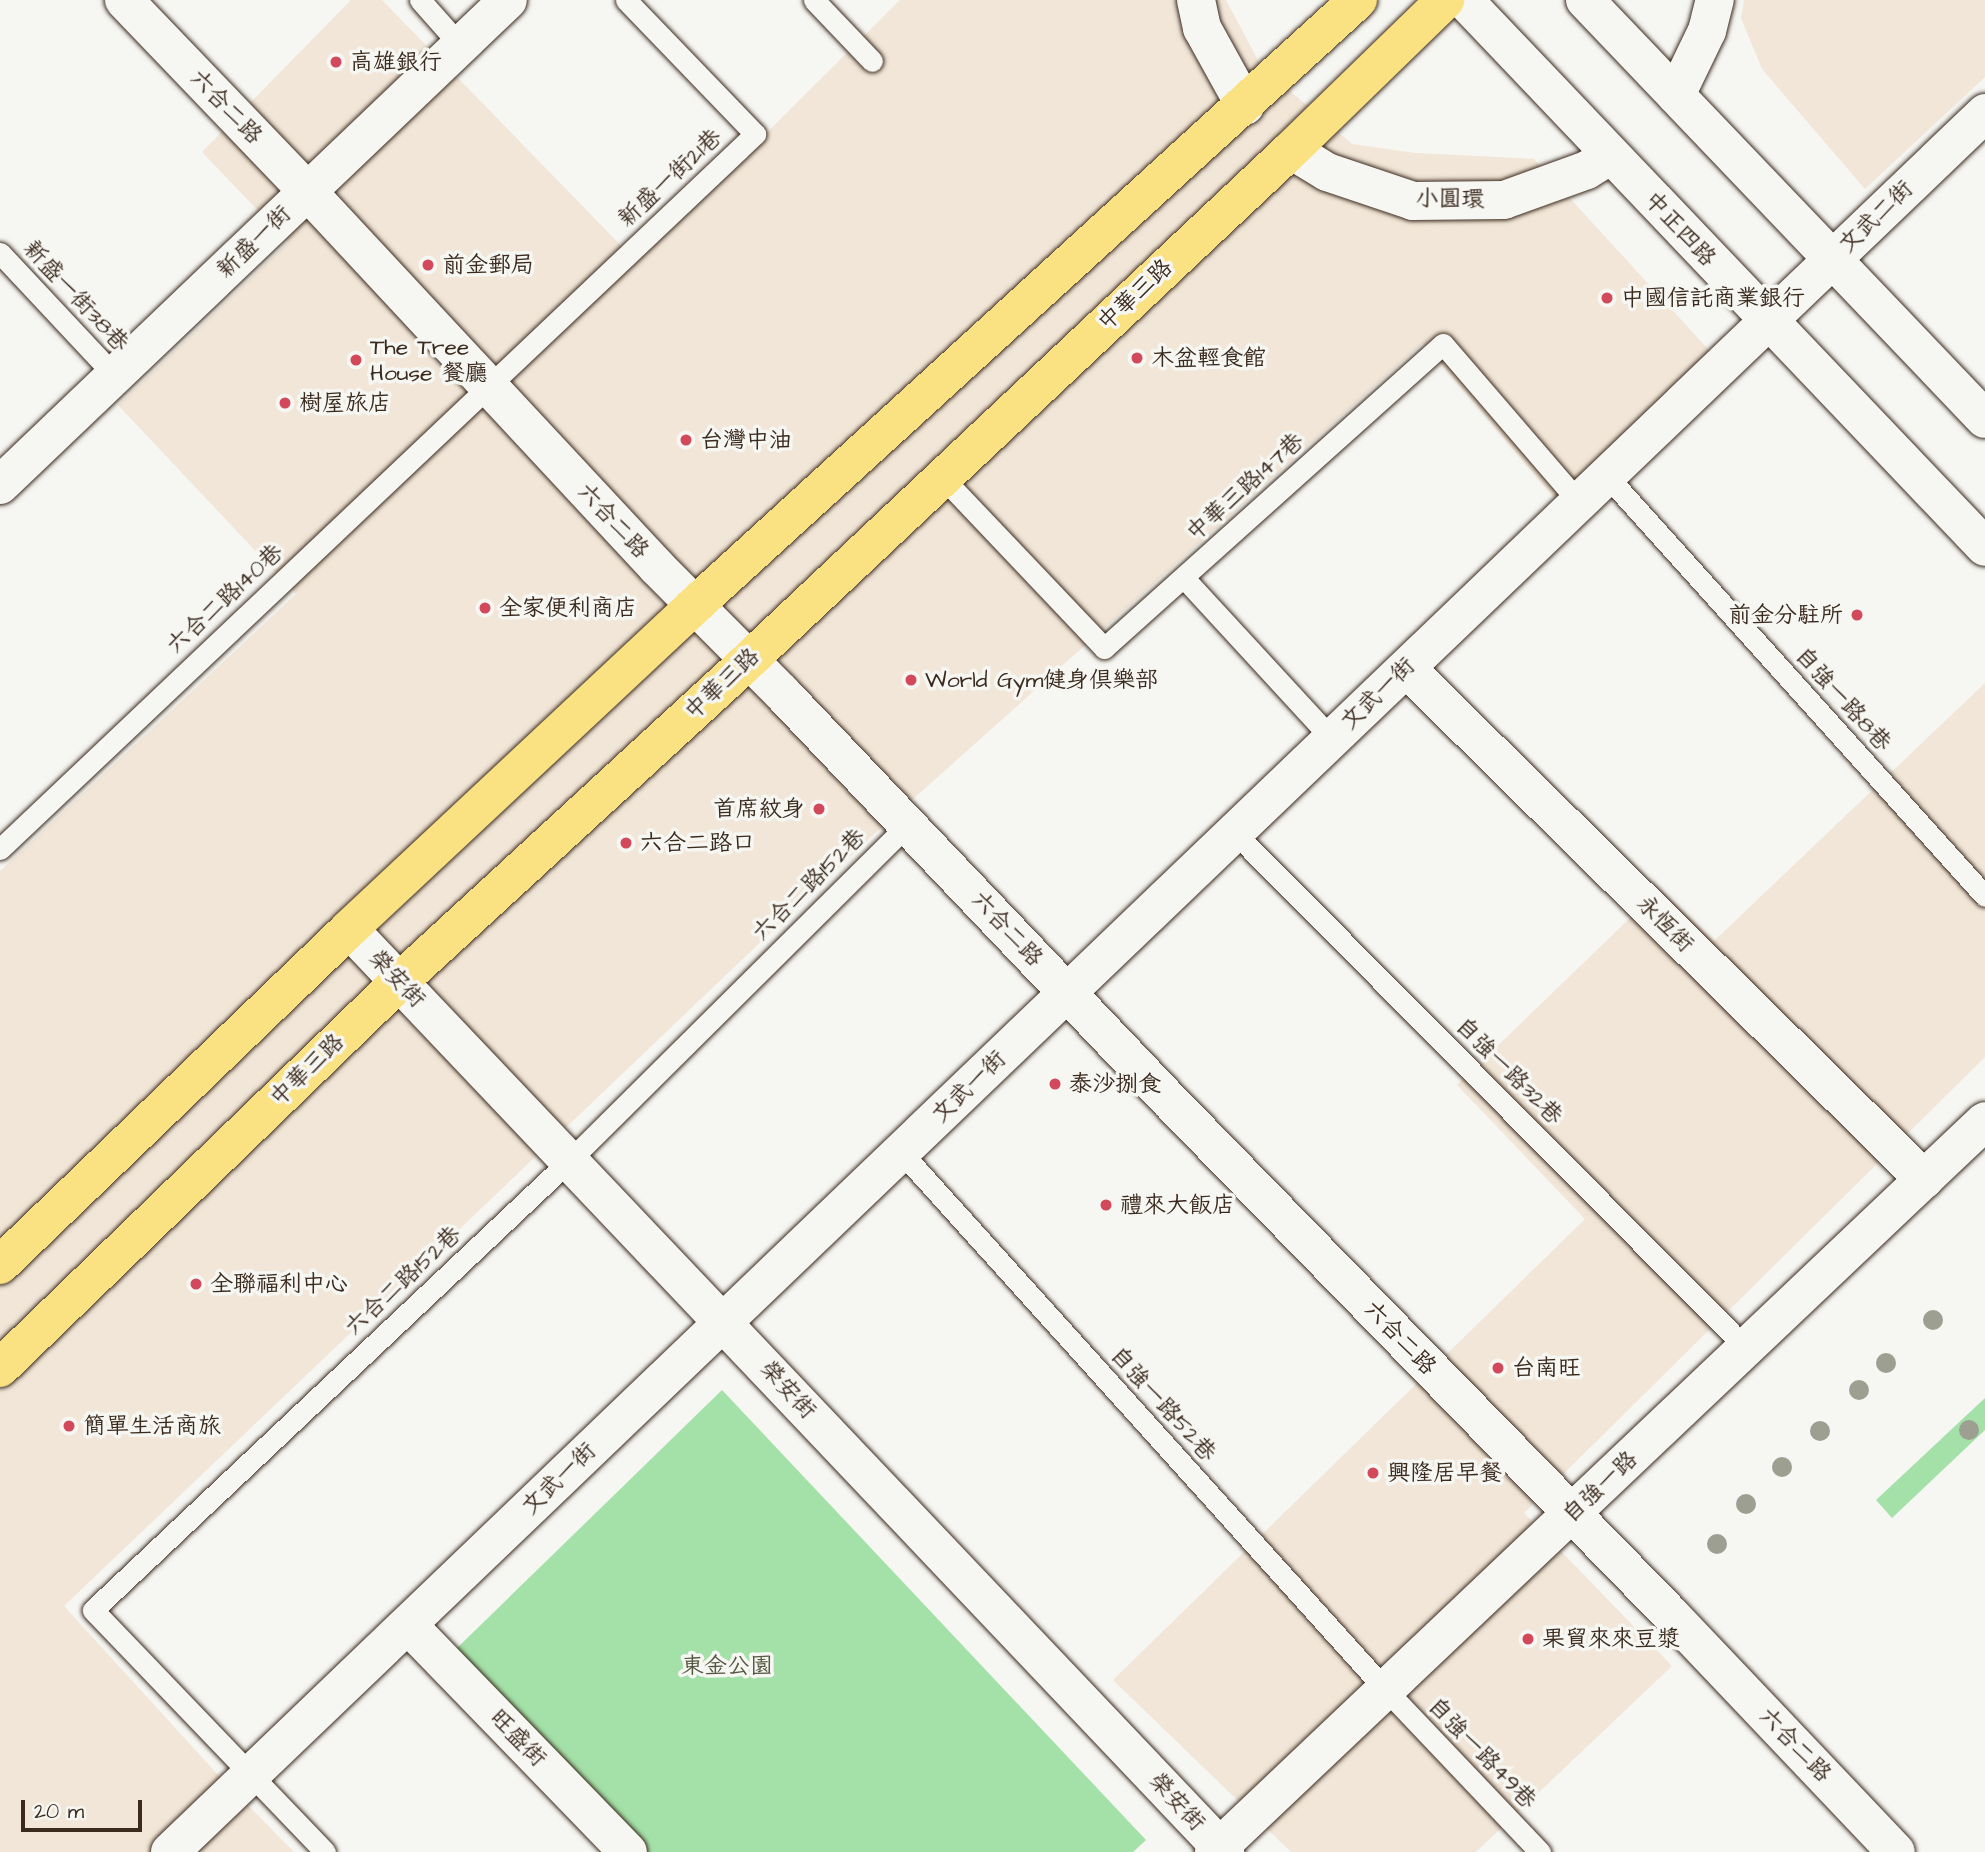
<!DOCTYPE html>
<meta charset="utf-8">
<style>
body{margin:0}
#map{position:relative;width:1985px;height:1852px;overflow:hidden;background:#f6f6f2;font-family:"Architects Daughter","LXGW WenKai TC",sans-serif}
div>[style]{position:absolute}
.built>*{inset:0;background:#f1e6d7}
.green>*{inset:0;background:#a4e1a8}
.roads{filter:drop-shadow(0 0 2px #3b2a1e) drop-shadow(0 0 2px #3b2a1e)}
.lane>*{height:21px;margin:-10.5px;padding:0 10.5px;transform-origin:10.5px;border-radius:10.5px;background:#f6f6f2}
.street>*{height:38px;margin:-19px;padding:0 19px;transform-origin:19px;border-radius:19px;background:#f6f6f2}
.secondary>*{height:38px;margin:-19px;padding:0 19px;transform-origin:19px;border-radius:19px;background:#f6f6f2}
.primary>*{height:38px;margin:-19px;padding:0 19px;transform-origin:19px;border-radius:19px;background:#fae181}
.trees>*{width:20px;height:20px;margin:-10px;border-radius:50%;background:#9d9f90}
.dots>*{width:19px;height:19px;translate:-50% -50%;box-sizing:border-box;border:4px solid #f6f6f2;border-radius:50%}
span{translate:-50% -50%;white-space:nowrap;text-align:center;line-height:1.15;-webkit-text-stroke:7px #f6f6f2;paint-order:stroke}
.poi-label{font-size:23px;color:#3b2a1e}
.left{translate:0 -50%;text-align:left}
.right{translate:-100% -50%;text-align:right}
.street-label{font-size:23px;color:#3b2a1e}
.park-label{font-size:23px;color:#555840}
.scale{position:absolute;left:21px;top:1800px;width:121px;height:32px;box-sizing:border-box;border:4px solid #3b2a1e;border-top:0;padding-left:9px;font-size:21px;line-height:24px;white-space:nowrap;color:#3b2a1e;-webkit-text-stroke:5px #f6f6f2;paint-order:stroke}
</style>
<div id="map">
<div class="built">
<div style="clip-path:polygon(351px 0,382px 0,637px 262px,900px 0,1226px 0,1261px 66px,1352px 144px,1415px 153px,1534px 159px,1718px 360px,1556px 500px,1423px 343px,875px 833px,64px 1606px,219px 1776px,294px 1852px,0 1852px,0 871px,296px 594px,118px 405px,288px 242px,202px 152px)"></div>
<div style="clip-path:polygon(1744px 0,1985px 0,1985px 77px,1865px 189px,1762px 69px,1741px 18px)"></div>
<div style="clip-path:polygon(1985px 683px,1985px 1057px,1524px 1513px,1672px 1666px,1476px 1852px,1291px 1852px,1113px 1680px,1585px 1219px,1457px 1085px,1660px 889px,1714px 941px)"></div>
</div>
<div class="green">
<div style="clip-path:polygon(722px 1390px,1146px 1840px,1133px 1852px,648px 1852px,456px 1649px)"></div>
<div style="clip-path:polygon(1985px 1398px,1985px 1430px,1892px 1518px,1876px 1500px)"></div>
</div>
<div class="roads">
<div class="lane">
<div style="left:420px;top:0;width:60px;rotate:48.4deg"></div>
<div style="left:814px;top:0;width:84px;rotate:46.4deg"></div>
<div style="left:0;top:253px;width:167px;rotate:46.9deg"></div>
<div style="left:1606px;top:475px;width:566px;rotate:48.01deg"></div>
<div style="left:941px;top:476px;width:237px;rotate:46.5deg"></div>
<div style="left:1104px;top:648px;width:455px;rotate:-41.9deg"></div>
<div style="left:1443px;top:344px;width:208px;rotate:49.3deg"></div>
<div style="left:1184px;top:578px;width:219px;rotate:47.4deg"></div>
<div style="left:1234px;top:832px;width:727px;rotate:45.22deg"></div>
<div style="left:0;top:849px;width:1040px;rotate:-43.44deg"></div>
<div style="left:755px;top:134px;width:186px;rotate:-133.9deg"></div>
<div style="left:901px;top:1152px;width:724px;rotate:47.97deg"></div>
<div style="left:1386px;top:1690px;width:224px;rotate:46.5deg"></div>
<div style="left:325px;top:1852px;width:335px;rotate:-133.8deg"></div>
<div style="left:93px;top:1610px;width:657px;rotate:-43.34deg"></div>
<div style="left:571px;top:1159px;width:475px;rotate:-44.8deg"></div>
</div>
<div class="street">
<div style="left:124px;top:0;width:265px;rotate:46.2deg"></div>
<div style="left:307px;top:191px;width:514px;rotate:47.05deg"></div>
<div style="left:657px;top:567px;width:177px;rotate:45.2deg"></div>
<div style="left:782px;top:693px;width:560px;rotate:46.45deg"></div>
<div style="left:1168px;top:1099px;width:722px;rotate:45.73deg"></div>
<div style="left:1672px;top:1616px;width:325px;rotate:46.5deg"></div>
<div style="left:1196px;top:0;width:29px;rotate:78deg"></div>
<div style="left:1202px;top:28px;width:89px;rotate:61.1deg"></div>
<div style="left:1676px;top:95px;width:71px;rotate:-64.2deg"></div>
<div style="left:1707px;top:31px;width:32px;rotate:-76deg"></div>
<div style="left:1291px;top:150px;width:42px;rotate:31.4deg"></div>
<div style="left:1327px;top:172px;width:91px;rotate:18.6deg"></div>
<div style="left:1413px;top:201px;width:91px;rotate:-0.6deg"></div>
<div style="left:1504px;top:200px;width:88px;rotate:-19.9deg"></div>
<div style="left:1587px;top:170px;width:28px;rotate:-32deg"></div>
<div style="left:0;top:485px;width:702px;rotate:-43.67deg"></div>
<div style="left:1406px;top:668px;width:728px;rotate:44.61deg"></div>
<div style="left:349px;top:929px;width:1273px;rotate:46.5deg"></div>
<div style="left:408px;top:1625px;width:316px;rotate:45.9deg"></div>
<div style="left:170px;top:1852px;width:2514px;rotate:-43.77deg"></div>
<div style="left:1214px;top:1852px;width:1062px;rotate:-43.47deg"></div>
</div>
<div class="secondary">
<div style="left:1464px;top:0;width:755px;rotate:46.39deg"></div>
<div style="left:1585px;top:0;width:579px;rotate:46.33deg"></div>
</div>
<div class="primary">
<div style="left:0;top:1265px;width:484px;rotate:-43.9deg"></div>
<div style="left:349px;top:929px;width:473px;rotate:-43.1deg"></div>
<div style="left:694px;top:606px;width:899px;rotate:-42.39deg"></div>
<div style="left:0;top:1368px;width:555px;rotate:-44.05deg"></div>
<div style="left:399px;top:982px;width:476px;rotate:-42.6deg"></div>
<div style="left:749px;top:660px;width:744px;rotate:-43.26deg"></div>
<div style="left:1291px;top:150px;width:215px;rotate:-44.2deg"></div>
</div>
</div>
<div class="trees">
<div style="left:1933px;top:1320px"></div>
<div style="left:1886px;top:1363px"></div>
<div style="left:1859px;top:1390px"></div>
<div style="left:1969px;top:1430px"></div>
<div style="left:1820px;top:1431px"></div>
<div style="left:1782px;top:1467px"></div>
<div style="left:1746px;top:1504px"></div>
<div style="left:1717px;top:1544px"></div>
</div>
<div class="dots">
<div style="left:336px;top:62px;background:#d1495b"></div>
<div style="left:428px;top:265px;background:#d1495b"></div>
<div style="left:1607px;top:298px;background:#d1495b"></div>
<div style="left:1137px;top:358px;background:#d1495b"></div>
<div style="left:356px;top:360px;background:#d1495b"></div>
<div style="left:285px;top:403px;background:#d1495b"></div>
<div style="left:686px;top:440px;background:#d1495b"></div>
<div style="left:485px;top:608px;background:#d1495b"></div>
<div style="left:1857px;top:615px;background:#d1495b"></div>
<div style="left:911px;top:680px;background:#d1495b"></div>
<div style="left:819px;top:809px;background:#d1495b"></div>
<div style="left:626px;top:843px;background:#d1495b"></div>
<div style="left:1055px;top:1084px;background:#d1495b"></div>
<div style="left:1106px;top:1205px;background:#d1495b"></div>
<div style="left:196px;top:1284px;background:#d1495b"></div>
<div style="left:1498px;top:1368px;background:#d1495b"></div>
<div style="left:69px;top:1426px;background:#d1495b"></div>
<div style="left:1373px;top:1473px;background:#d1495b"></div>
<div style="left:1528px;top:1639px;background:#d1495b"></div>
</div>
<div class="poi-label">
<span class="left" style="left:350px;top:62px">高雄銀行</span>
<span class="left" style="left:442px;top:265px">前金郵局</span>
<span class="left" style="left:1621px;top:298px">中國信託商業銀行</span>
<span class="left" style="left:370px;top:360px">The Tree<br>House 餐廳</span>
<span class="left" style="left:1151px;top:358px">木盆輕食館</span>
<span class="left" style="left:299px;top:403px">樹屋旅店</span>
<span class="left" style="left:700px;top:440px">台灣中油</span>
<span class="left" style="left:499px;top:608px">全家便利商店</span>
<span class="right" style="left:1843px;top:615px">前金分駐所</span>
<span class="left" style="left:925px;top:680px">World Gym健身俱樂部</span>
<span class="right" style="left:805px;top:809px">首席紋身</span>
<span class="left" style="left:640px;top:843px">六合二路口</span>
<span class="left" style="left:1069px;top:1084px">泰沙捌食</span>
<span class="left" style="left:1120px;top:1205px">禮來大飯店</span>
<span class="left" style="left:210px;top:1284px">全聯福利中心</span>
<span class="left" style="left:1512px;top:1368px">台南旺</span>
<span class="left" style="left:83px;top:1426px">簡單生活商旅</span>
<span class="left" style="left:1387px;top:1473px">興隆居早餐</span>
<span class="left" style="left:1542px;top:1639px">果貿來來豆漿</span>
</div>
<div class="street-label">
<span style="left:226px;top:107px;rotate:46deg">六合二路</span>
<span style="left:670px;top:178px;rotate:-43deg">新盛一街21巷</span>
<span style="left:1450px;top:199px;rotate:1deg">小圓環</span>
<span style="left:1876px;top:217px;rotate:-44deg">文武二街</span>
<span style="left:1680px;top:229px;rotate:47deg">中正四路</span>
<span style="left:254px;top:242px;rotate:-44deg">新盛一街</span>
<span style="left:1135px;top:295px;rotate:-43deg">中華三路</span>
<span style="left:76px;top:296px;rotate:47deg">新盛一街38巷</span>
<span style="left:1245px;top:487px;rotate:-42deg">中華三路147巷</span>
<span style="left:613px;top:521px;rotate:47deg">六合二路</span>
<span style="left:225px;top:599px;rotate:-43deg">六合二路140巷</span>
<span style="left:722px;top:684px;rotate:-43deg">中華三路</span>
<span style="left:1378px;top:694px;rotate:-44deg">文武一街</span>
<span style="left:1843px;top:699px;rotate:48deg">自強一路8巷</span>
<span style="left:809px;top:885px;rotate:-45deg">六合二路152巷</span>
<span style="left:1665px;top:924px;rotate:45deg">永恆街</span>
<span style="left:1007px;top:929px;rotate:47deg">六合二路</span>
<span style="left:397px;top:979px;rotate:46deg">榮安街</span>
<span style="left:307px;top:1070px;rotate:-44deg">中華三路</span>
<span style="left:1509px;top:1071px;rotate:45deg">自強一路32巷</span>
<span style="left:969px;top:1087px;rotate:-44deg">文武一街</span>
<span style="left:403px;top:1281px;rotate:-43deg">六合二路152巷</span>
<span style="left:1400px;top:1338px;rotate:46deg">六合二路</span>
<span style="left:788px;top:1390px;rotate:47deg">榮安街</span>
<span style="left:1163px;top:1404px;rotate:48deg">自強一路52巷</span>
<span style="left:559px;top:1479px;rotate:-44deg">文武一街</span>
<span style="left:1600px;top:1487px;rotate:-43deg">自強一路</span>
<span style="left:518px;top:1738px;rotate:46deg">旺盛街</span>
<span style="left:1795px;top:1745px;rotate:46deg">六合二路</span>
<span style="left:1482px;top:1753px;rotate:46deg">自強一路49巷</span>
<span style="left:1177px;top:1802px;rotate:47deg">榮安街</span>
</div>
<div class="park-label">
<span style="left:727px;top:1666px">東金公園</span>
</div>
<div class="scale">20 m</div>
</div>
